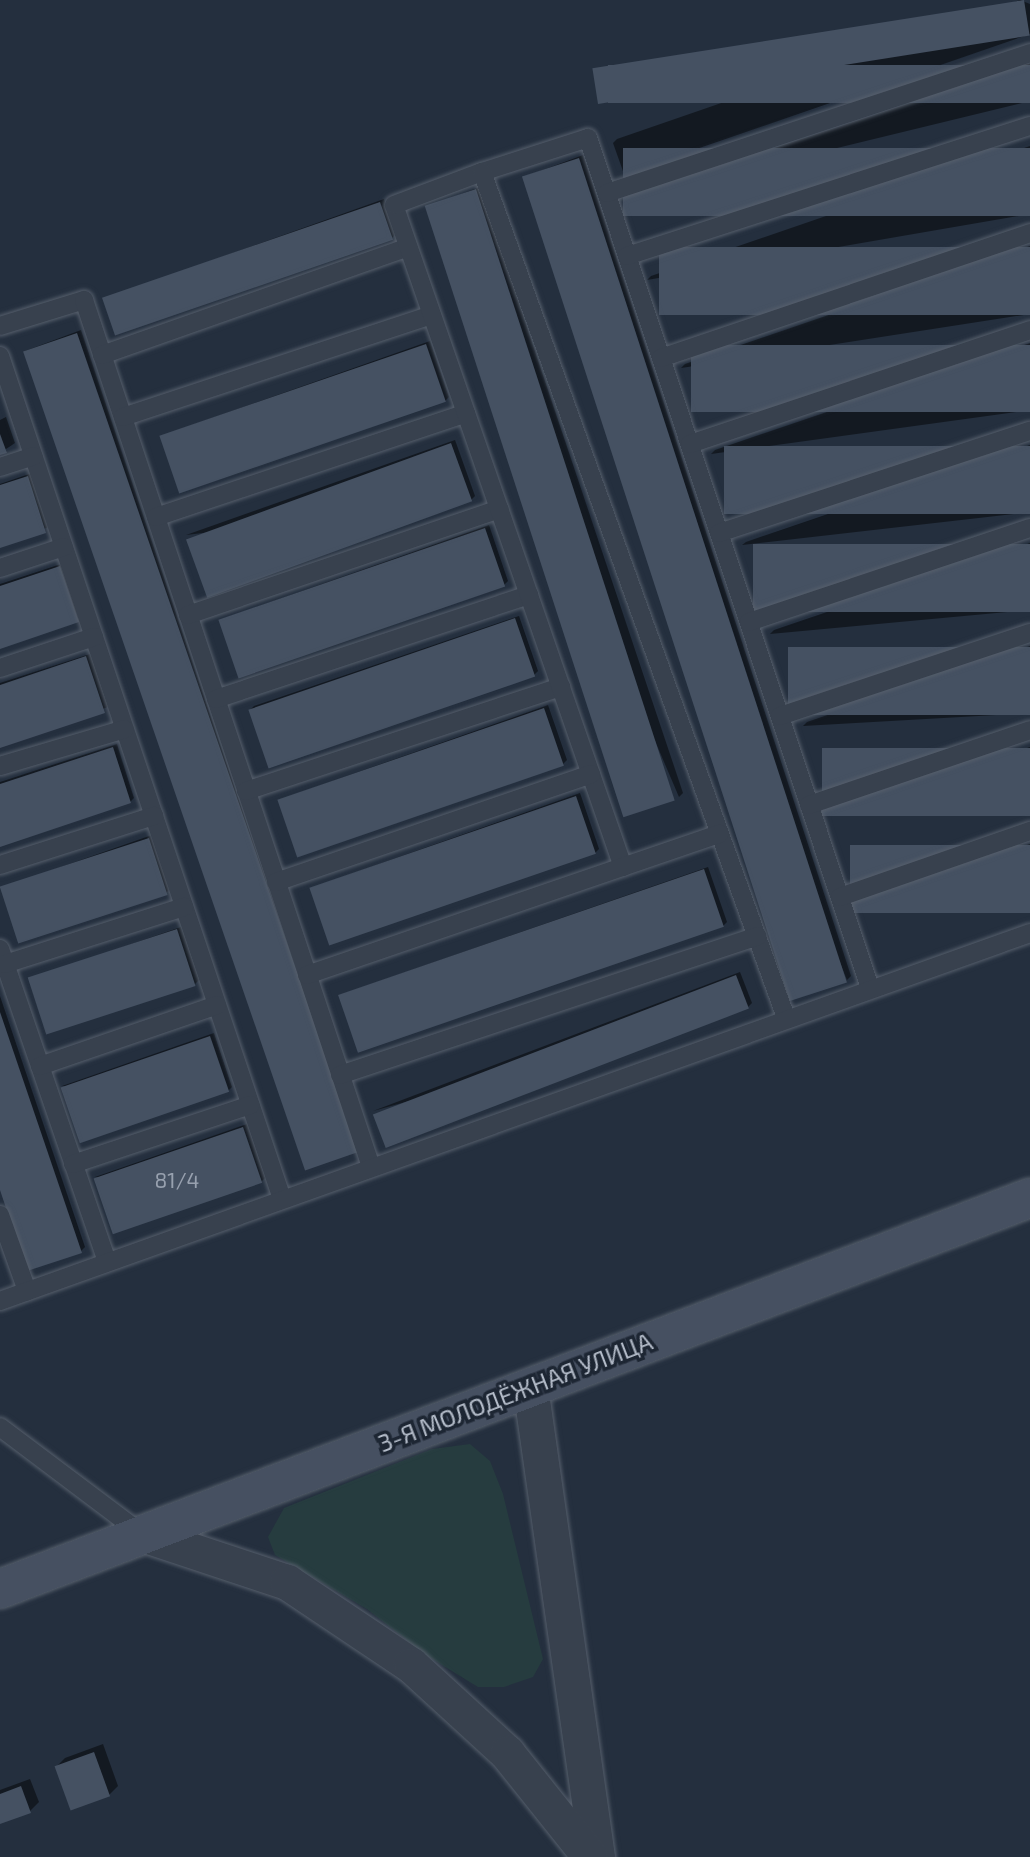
<!DOCTYPE html>
<meta charset="utf-8">
<style>
body{margin:0}
#map{position:relative;width:1030px;height:1857px;overflow:hidden;background:#242f3e;font-family:"Exo 2",sans-serif}
div>[style]{position:absolute}
.green>*{inset:0;background:#263c3f}
.shadow>*{inset:0;background:#0007}
.building>*{inset:0;background:#455162;transform-origin:0 0}
.roads{filter:drop-shadow(0 0 2px #565f6c) drop-shadow(0 0 2px #565f6c)}
.lane>*{height:18px;margin:-9px;padding:0 9px;transform-origin:9px;border-radius:9px;background:#38414e}
.street>*{height:35px;margin:-17.5px;padding:0 17.5px;transform-origin:17.5px;border-radius:17.5px;background:#38414e}
.secondary>*{height:38px;margin:-19px;padding:0 19px;transform-origin:19px;border-radius:19px;background:#465061}
span{translate:-50% -50%;white-space:nowrap;text-align:center;line-height:1.15;-webkit-text-stroke:7px #1d2633;paint-order:stroke}
.number-label{font-size:21px;color:#98a1af}
.number-label span{-webkit-text-stroke-width:0}
.street-label{font-size:24px;color:#b4bcc9}
</style>
<div id="map">
<div class="green">
<div style="clip-path:polygon(470px 1444px,490px 1461px,503px 1494px,543px 1659px,533px 1677px,504px 1687px,478px 1687px,424px 1654px,367px 1609px,275px 1555px,268px 1537px,284px 1508px,432px 1449px)"></div>
</div>
<div class="shadow">
<div style="clip-path:polygon(1020px 0,1030px 4px,1030px 34px,624px 174px,613px 143px,617px 139px)"></div>
<div style="clip-path:polygon(1030px 63px,1030px 101px,631px 198px,635px 194px)"></div>
<div style="clip-path:polygon(1030px 146px,1030px 214px,647px 280px,651px 276px)"></div>
<div style="clip-path:polygon(583px 155px,851px 976px,847px 980px,524px 177px)"></div>
<div style="clip-path:polygon(480px 187px,683px 793px,679px 797px,427px 207px)"></div>
<div style="clip-path:polygon(384px 199px,396px 234px,392px 238px,104px 299px)"></div>
<div style="clip-path:polygon(1030px 246px,1030px 314px,681px 368px,685px 364px)"></div>
<div style="clip-path:polygon(81px 330px,356px 1149px,352px 1153px,25px 351px)"></div>
<div style="clip-path:polygon(430px 341px,449px 397px,445px 401px,161px 436px)"></div>
<div style="clip-path:polygon(1030px 343px,1030px 410px,711px 454px,715px 450px)"></div>
<div style="clip-path:polygon(6px 417px,15px 443px,0 453px,0 420px)"></div>
<div style="clip-path:polygon(455px 440px,475px 496px,471px 500px,186px 535px)"></div>
<div style="clip-path:polygon(1030px 445px,1030px 512px,742px 545px,746px 542px)"></div>
<div style="clip-path:polygon(32px 473px,49px 527px,0 546px,0 484px)"></div>
<div style="clip-path:polygon(489px 525px,508px 581px,504px 585px,220px 620px)"></div>
<div style="clip-path:polygon(1030px 543px,1030px 610px,770px 634px,774px 630px)"></div>
<div style="clip-path:polygon(64px 563px,82px 617px,0 647px,0 584px)"></div>
<div style="clip-path:polygon(519px 616px,538px 671px,534px 675px,269px 767px,250px 710px,254px 706px)"></div>
<div style="clip-path:polygon(1030px 646px,1030px 713px,803px 726px,807px 722px)"></div>
<div style="clip-path:polygon(90px 654px,108px 707px,0 746px,0 683px)"></div>
<div style="clip-path:polygon(548px 705px,567px 760px,563px 764px,279px 800px)"></div>
<div style="clip-path:polygon(117px 744px,134px 798px,130px 802px,0 845px,0 782px)"></div>
<div style="clip-path:polygon(1030px 747px,1030px 814px,835px 816px,839px 812px)"></div>
<div style="clip-path:polygon(580px 793px,599px 849px,595px 853px,311px 888px)"></div>
<div style="clip-path:polygon(152px 835px,170px 889px,166px 893px,1px 888px)"></div>
<div style="clip-path:polygon(1030px 844px,1030px 911px,862px 904px,866px 900px)"></div>
<div style="clip-path:polygon(708px 867px,727px 922px,723px 926px,340px 995px)"></div>
<div style="clip-path:polygon(181px 927px,199px 980px,195px 984px,30px 979px)"></div>
<div style="clip-path:polygon(740px 972px,752px 1003px,748px 1007px,373px 1111px)"></div>
<div style="clip-path:polygon(0 996px,85px 1247px,81px 1251px,0 1184px)"></div>
<div style="clip-path:polygon(214px 1033px,232px 1087px,228px 1091px,62px 1086px)"></div>
<div style="clip-path:polygon(247px 1124px,265px 1178px,261px 1182px,95px 1177px)"></div>
<div style="clip-path:polygon(103px 1744px,118px 1786px,109px 1795px,56px 1767px,65px 1758px)"></div>
<div style="clip-path:polygon(30px 1779px,39px 1802px,30px 1811px,0 1822px,0 1790px)"></div>
</div>
<div class="building">
<div style="left:1024px;top:0;width:36px;height:437px;rotate:81deg"></div>
<div style="left:1030px;top:65px;width:38px;height:422px;rotate:90deg"></div>
<div style="left:1030px;top:148px;width:68px;height:407px;rotate:90deg"></div>
<div style="left:579px;top:158px;width:867px;height:60px;rotate:72deg"></div>
<div style="left:476px;top:189px;width:643px;height:54px;rotate:72deg"></div>
<div style="left:380px;top:202px;width:40px;height:294px;rotate:71deg"></div>
<div style="left:1030px;top:247px;width:68px;height:371px;rotate:90deg"></div>
<div style="left:77px;top:333px;width:866px;height:57px;rotate:71deg"></div>
<div style="left:426px;top:344px;width:61px;height:282px;rotate:71deg"></div>
<div style="left:1030px;top:345px;width:67px;height:339px;rotate:90deg"></div>
<div style="clip-path:polygon(0 434px,7px 453px,0 455px)"></div>
<div style="left:451px;top:443px;width:62px;height:282px;rotate:70deg"></div>
<div style="left:1030px;top:446px;width:68px;height:306px;rotate:90deg"></div>
<div style="clip-path:polygon(28px 476px,46px 533px,0 548px,0 485px)"></div>
<div style="left:485px;top:528px;width:62px;height:282px;rotate:71deg"></div>
<div style="left:1030px;top:544px;width:68px;height:277px;rotate:90deg"></div>
<div style="clip-path:polygon(60px 566px,79px 622px,0 649px,0 586px)"></div>
<div style="left:515px;top:618px;width:62px;height:282px;rotate:71deg"></div>
<div style="left:1030px;top:647px;width:68px;height:242px;rotate:90deg"></div>
<div style="clip-path:polygon(86px 656px,105px 713px,0 748px,0 685px)"></div>
<div style="left:544px;top:708px;width:61px;height:282px;rotate:71deg"></div>
<div style="clip-path:polygon(113px 747px,131px 803px,0 847px,0 784px)"></div>
<div style="left:1030px;top:748px;width:68px;height:208px;rotate:90deg"></div>
<div style="left:576px;top:796px;width:61px;height:282px;rotate:71deg"></div>
<div style="left:149px;top:838px;width:60px;height:157px;rotate:72deg"></div>
<div style="left:1030px;top:845px;width:68px;height:180px;rotate:90deg"></div>
<div style="left:704px;top:869px;width:61px;height:387px;rotate:71deg"></div>
<div style="left:177px;top:929px;width:60px;height:157px;rotate:72deg"></div>
<div style="left:736px;top:975px;width:36px;height:389px;rotate:69deg"></div>
<div style="clip-path:polygon(0 1012px,82px 1253px,27px 1271px,0 1190px)"></div>
<div style="left:210px;top:1036px;width:59px;height:158px;rotate:71deg"></div>
<div style="left:243px;top:1127px;width:59px;height:158px;rotate:71deg"></div>
<div style="left:94px;top:1752px;width:47px;height:42px;rotate:70deg"></div>
<div style="clip-path:polygon(21px 1786px,31px 1813px,0 1824px,0 1794px)"></div>
</div>
<div class="roads">
<div class="lane">
<div style="left:482px;top:172px;width:111px;rotate:-17.8deg"></div>
<div style="left:588px;top:138px;width:896px;rotate:71.65deg"></div>
<div style="left:607px;top:193px;width:446px;rotate:-18.3deg"></div>
<div style="left:627px;top:256px;width:423px;rotate:-17.9deg"></div>
<div style="left:0;top:326px;width:88px;rotate:-17.2deg"></div>
<div style="left:84px;top:300px;width:913px;rotate:71.68deg"></div>
<div style="left:102px;top:355px;width:324px;rotate:-19.4deg"></div>
<div style="left:0;top:356px;width:889px;rotate:71.5deg"></div>
<div style="left:661px;top:358px;width:390px;rotate:-18.7deg"></div>
<div style="left:123px;top:417px;width:325px;rotate:-18.3deg"></div>
<div style="left:690px;top:444px;width:359px;rotate:-18.5deg"></div>
<div style="left:0;top:467px;width:35px;rotate:-18deg"></div>
<div style="left:156px;top:517px;width:327px;rotate:-18.5deg"></div>
<div style="left:719px;top:533px;width:327px;rotate:-18.2deg"></div>
<div style="left:0;top:568px;width:67px;rotate:-18.2deg"></div>
<div style="left:188px;top:615px;width:329px;rotate:-18.8deg"></div>
<div style="left:749px;top:622px;width:296px;rotate:-18.5deg"></div>
<div style="left:0;top:668px;width:99px;rotate:-18.3deg"></div>
<div style="left:216px;top:699px;width:330px;rotate:-18.4deg"></div>
<div style="left:780px;top:716px;width:263px;rotate:-18.4deg"></div>
<div style="left:0;top:766px;width:130px;rotate:-16.5deg"></div>
<div style="left:246px;top:791px;width:332px;rotate:-18.3deg"></div>
<div style="left:809px;top:805px;width:233px;rotate:-18.7deg"></div>
<div style="left:0;top:865px;width:162px;rotate:-17.7deg"></div>
<div style="left:623px;top:867px;width:700px;rotate:-109.08deg"></div>
<div style="left:394px;top:205px;width:94px;rotate:-20.6deg"></div>
<div style="left:482px;top:172px;width:899px;rotate:70.23deg"></div>
<div style="left:276px;top:882px;width:333px;rotate:-18.9deg"></div>
<div style="left:840px;top:897px;width:201px;rotate:-19.2deg"></div>
<div style="left:0;top:949px;width:331px;rotate:71.1deg"></div>
<div style="left:5px;top:964px;width:188px;rotate:-17.7deg"></div>
<div style="left:307px;top:975px;width:436px;rotate:-18.9deg"></div>
<div style="left:40px;top:1066px;width:187px;rotate:-19deg"></div>
<div style="left:340px;top:1075px;width:440px;rotate:-18.4deg"></div>
<div style="left:73px;top:1164px;width:187px;rotate:-18.4deg"></div>
<div style="left:0;top:1215px;width:81px;rotate:70.4deg"></div>
<div style="left:0;top:1301px;width:1094px;rotate:-19.66deg"></div>
<div style="left:0;top:1427px;width:178px;rotate:37deg"></div>
</div>
<div class="street">
<div style="left:530px;top:1386px;width:476px;rotate:81.9deg"></div>
<div style="left:142px;top:1534px;width:153px;rotate:18.3deg"></div>
<div style="left:287px;top:1582px;width:149px;rotate:33.8deg"></div>
<div style="left:411px;top:1665px;width:130px;rotate:42.5deg"></div>
<div style="left:507px;top:1753px;width:133px;rotate:51.4deg"></div>
</div>
<div class="secondary">
<div style="left:0;top:1589px;width:1102px;rotate:-20.79deg"></div>
</div>
</div>
<div class="number-label">
<span style="left:177px;top:1180px">81/4</span>
</div>
<div class="street-label">
<span style="left:515px;top:1392px;rotate:-21deg">3-Я МОЛОДЁЖНАЯ УЛИЦА</span>
</div>
</div>
